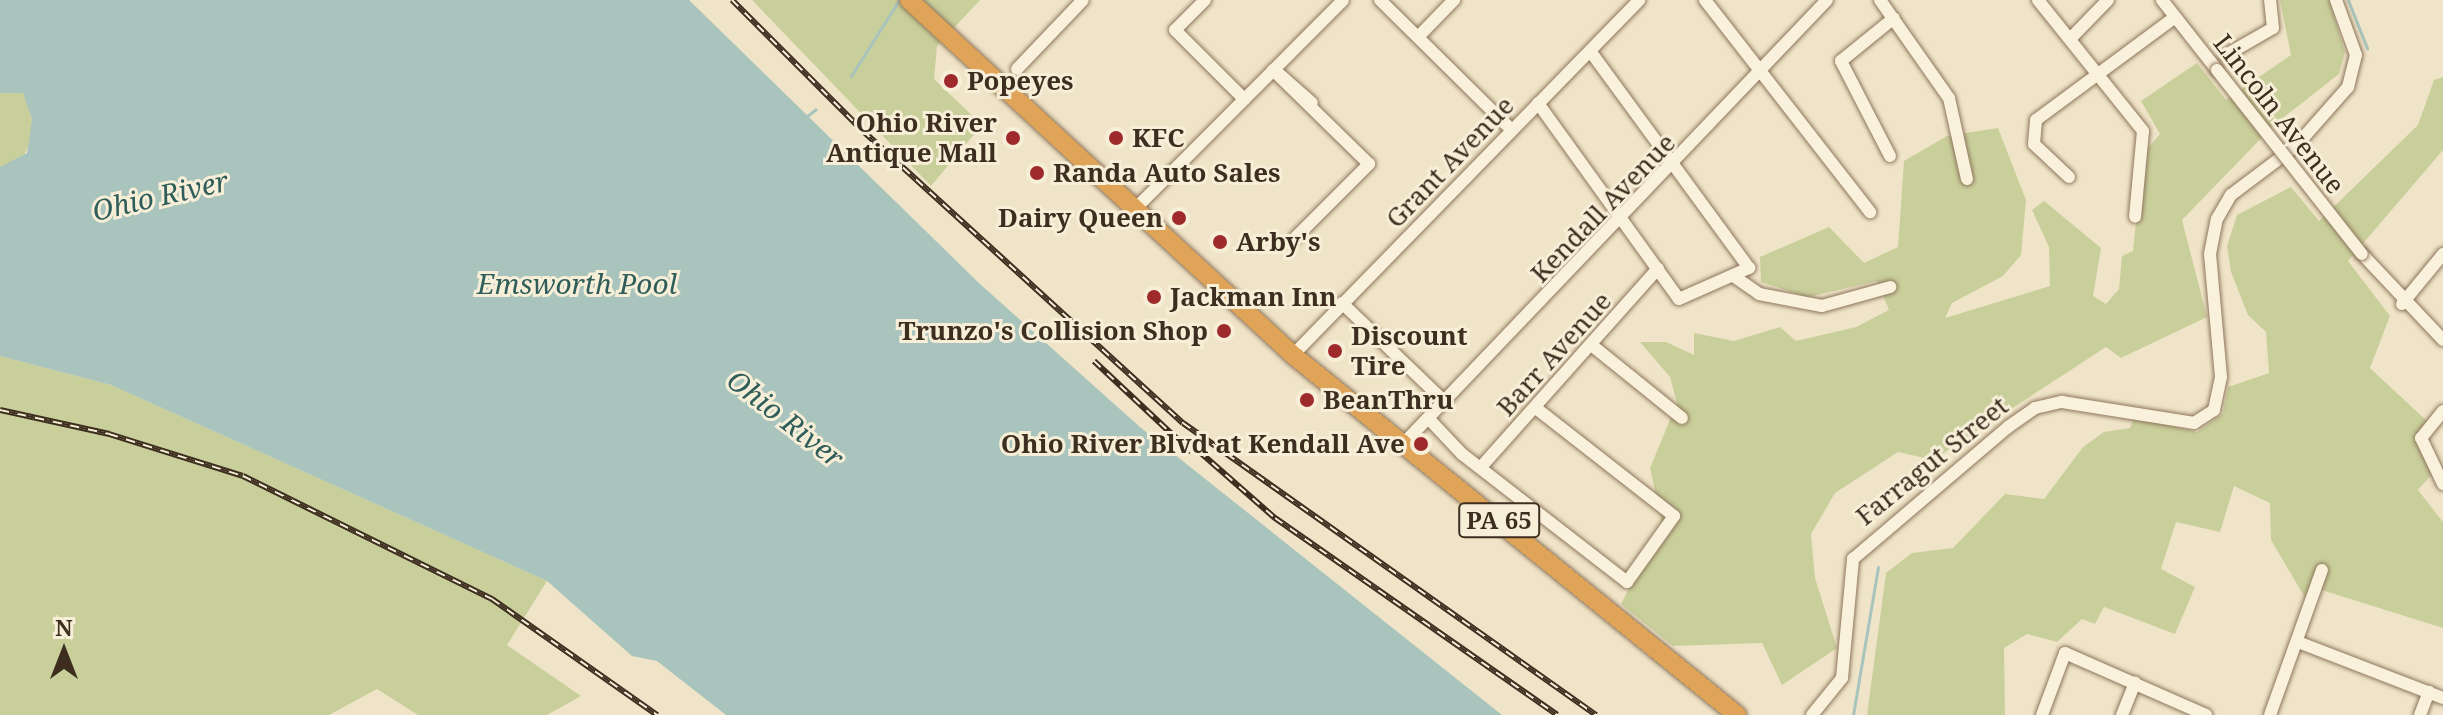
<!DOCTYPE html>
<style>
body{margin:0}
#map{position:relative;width:2443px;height:715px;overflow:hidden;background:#f0e4c8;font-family:"Noto Serif",serif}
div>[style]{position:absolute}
.green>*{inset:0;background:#c9cf9b}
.water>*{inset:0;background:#a9c4bc}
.stream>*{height:3px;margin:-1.5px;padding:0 1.5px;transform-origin:1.5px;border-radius:1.5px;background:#a9c4bc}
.roads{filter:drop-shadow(0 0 2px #8d765c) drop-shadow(0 0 2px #8d765c)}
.minor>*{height:12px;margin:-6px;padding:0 6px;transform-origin:6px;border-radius:6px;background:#faf1dc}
.highway>*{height:18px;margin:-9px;padding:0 9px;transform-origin:9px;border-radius:9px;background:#e0a458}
.rail>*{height:6px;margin-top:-3px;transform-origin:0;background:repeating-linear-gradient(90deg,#f7eed8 0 9px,#3d2e20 0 18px);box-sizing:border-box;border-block:2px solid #3d2e20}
.bridges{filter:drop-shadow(0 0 2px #8d765c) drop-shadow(0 0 2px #8d765c)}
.minor-bridge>*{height:12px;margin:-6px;padding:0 6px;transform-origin:6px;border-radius:6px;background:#faf1dc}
.dots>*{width:22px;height:22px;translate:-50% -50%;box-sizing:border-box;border:4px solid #f7eed8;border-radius:50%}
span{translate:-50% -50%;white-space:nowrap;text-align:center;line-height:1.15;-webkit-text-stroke:6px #f7eed8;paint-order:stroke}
.shield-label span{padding:2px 6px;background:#f7eed8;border:2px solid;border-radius:6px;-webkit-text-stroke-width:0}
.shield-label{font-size:24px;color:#3d2e20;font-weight:700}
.poi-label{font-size:26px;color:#3d2e20;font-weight:700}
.left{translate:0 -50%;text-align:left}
.right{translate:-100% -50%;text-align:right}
.street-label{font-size:26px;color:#3d2e20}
.water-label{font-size:28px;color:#2f5d5a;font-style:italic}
.north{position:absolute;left:24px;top:611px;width:80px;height:80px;-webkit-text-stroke:6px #f7eed8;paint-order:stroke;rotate:0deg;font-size:22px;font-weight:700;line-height:32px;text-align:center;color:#3d2e20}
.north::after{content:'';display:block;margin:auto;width:28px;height:36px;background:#3d2e20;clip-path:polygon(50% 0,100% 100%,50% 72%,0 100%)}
</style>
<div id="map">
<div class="green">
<div style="clip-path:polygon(752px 0,980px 0,937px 46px,934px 79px,982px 125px,931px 186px)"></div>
<div style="clip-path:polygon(2280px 0,2329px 0,2345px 52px,2339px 74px,2275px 124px,2182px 220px,2207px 317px,2121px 358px,2106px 347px,1933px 460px,1898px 452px,1835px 493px,1811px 534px,1815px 578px,1837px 648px,1782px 685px,1762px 643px,1673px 646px,1621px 604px,1662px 523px,1650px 468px,1677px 403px,1670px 377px,1640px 342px,1666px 342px,1694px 355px,1694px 333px,1734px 341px,1780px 327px,1796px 341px,1856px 327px,1889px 310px,1877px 281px,1808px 297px,1761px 282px,1760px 257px,1829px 227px,1864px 263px,1898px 247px,1904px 161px,1947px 136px,1998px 128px,2026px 200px,2021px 255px,2003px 276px,1952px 303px,1945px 318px,2050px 286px,2049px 247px,2032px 210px,2044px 201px,2101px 248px,2093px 296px,2106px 304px,2119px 289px,2122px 256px,2133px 251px,2143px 154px,2160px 134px,2141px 101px,2197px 63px,2226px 100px,2291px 55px)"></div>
<div style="clip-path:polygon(2443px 77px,2443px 150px,2348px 261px,2390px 316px,2370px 368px,2429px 423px,2417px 436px,2433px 473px,2418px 490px,2443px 522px,2443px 628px,2312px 587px,2307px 601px,2271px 540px,2270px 503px,2234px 486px,2220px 532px,2176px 522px,2161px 569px,2195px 587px,2175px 634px,2104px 607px,2095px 624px,2082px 619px,2057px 642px,2027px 634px,2004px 648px,2005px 715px,1867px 715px,1886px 573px,1912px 553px,1953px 548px,2005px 494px,2044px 499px,2083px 447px,2104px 432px,2130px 428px,2134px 418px,2197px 432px,2223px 413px,2228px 387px,2269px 373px,2266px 332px,2248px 315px,2231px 272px,2227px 246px,2237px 215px,2291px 187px,2319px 221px,2418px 125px,2434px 80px)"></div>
<div style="clip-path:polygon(14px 88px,24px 93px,32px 119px,31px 140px,22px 160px,0 167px,0 93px)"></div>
<div style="clip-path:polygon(0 356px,111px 385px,547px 581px,507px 645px,581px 696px,547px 715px,418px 715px,377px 689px,329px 715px,0 715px)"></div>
</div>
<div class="water">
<div style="clip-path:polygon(0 0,689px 0,980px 284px,1140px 427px,1502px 715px,726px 715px,657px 661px,632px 656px,547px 581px,111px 385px,0 356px,0 167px,27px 153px,32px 119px,23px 93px,0 93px)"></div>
</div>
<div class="stream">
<div style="left:2348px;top:0;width:52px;rotate:68.4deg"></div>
<div style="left:851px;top:76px;width:90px;rotate:-57.7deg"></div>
<div style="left:807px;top:116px;width:11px;rotate:-38deg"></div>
<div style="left:1853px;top:715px;width:150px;rotate:-80.4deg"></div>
</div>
<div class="roads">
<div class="minor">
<div style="left:1205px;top:0;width:42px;rotate:135deg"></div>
<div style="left:1175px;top:30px;width:98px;rotate:45deg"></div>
<div style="left:1380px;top:0;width:185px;rotate:44.6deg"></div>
<div style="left:1705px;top:0;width:269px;rotate:52.1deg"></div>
<div style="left:1880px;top:0;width:120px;rotate:54.9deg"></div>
<div style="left:1949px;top:98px;width:83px;rotate:77.5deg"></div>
<div style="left:2038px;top:0;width:168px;rotate:51.3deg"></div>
<div style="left:2143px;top:131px;width:86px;rotate:95.3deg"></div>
<div style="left:2162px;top:0;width:89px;rotate:51.8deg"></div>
<div style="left:1418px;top:37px;width:52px;rotate:-45.8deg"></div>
<div style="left:2071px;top:38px;width:53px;rotate:-45.8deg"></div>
<div style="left:2226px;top:55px;width:54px;rotate:-29.9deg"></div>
<div style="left:2273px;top:28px;width:28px;rotate:-96deg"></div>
<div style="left:1017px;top:69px;width:95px;rotate:-46.3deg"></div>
<div style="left:1273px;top:70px;width:134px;rotate:44.4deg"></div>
<div style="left:1278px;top:73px;width:45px;rotate:41.4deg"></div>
<div style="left:1538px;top:103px;width:241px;rotate:54.3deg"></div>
<div style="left:1679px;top:299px;width:77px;rotate:-23.9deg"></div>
<div style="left:1749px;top:268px;width:269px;rotate:-126.2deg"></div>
<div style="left:1890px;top:156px;width:107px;rotate:-117.3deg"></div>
<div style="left:1841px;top:61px;width:68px;rotate:-39.1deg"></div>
<div style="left:2069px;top:177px;width:48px;rotate:-136.7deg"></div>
<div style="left:2034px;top:144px;width:24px;rotate:-85deg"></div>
<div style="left:2036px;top:120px;width:173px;rotate:-36.5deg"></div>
<div style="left:1136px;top:208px;width:293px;rotate:-45.1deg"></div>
<div style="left:1295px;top:238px;width:105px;rotate:-45deg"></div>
<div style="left:2362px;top:254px;width:118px;rotate:46.7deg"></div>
<div style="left:1735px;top:277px;width:29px;rotate:35deg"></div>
<div style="left:1759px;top:294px;width:64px;rotate:10.8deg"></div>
<div style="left:1822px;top:306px;width:71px;rotate:-15.6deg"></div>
<div style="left:1342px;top:303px;width:141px;rotate:43.9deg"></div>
<div style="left:2402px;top:304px;width:65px;rotate:-50.6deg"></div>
<div style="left:1594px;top:347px;width:113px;rotate:38.9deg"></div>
<div style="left:1293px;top:355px;width:496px;rotate:-45.7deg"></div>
<div style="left:2443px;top:411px;width:35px;rotate:129deg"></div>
<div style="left:2421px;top:438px;width:51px;rotate:64.4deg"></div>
<div style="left:1428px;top:418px;width:50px;rotate:46.6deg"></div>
<div style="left:1462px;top:454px;width:209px;rotate:37.8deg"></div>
<div style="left:1627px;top:582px;width:81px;rotate:-54.5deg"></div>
<div style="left:1674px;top:516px;width:175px;rotate:-142deg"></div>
<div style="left:1405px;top:442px;width:611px;rotate:-46.33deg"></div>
<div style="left:1481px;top:467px;width:266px;rotate:-48.3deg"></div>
<div style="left:2298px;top:642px;width:155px;rotate:21.1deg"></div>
<div style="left:1812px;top:715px;width:48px;rotate:-51deg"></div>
<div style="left:1842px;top:678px;width:120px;rotate:-84.7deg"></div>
<div style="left:1853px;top:559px;width:204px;rotate:-40.4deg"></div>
<div style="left:2008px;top:427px;width:33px;rotate:-35deg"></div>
<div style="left:2035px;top:408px;width:28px;rotate:-13deg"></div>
<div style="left:2062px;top:402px;width:134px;rotate:9deg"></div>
<div style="left:2194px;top:423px;width:24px;rotate:-33deg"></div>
<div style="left:2214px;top:410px;width:34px;rotate:-78deg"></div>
<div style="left:2221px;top:377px;width:123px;rotate:-95.1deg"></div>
<div style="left:2210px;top:254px;width:36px;rotate:-79deg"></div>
<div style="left:2217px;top:219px;width:28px;rotate:-60deg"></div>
<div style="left:2231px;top:195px;width:81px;rotate:-37deg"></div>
<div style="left:2296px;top:146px;width:79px;rotate:-48.6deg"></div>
<div style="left:2348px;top:87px;width:33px;rotate:-76deg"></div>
<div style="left:2356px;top:55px;width:59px;rotate:-110deg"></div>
<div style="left:2042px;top:715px;width:66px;rotate:-69.6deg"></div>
<div style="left:2065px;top:653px;width:154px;rotate:23.7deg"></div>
<div style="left:2122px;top:715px;width:35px;rotate:-68deg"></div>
<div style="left:2270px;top:715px;width:154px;rotate:-70.3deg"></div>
<div style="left:2420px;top:715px;width:25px;rotate:-69deg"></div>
</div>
<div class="highway">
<div style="left:909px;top:0;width:523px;rotate:42.75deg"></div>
<div style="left:1293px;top:355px;width:572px;rotate:39.04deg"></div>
</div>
</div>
<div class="rail">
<div style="left:732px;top:0;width:185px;rotate:45deg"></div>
<div style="left:863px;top:131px;width:433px;rotate:42.4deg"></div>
<div style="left:1183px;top:423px;width:506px;rotate:35.26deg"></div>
<div style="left:1094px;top:361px;width:133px;rotate:43.2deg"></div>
<div style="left:0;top:410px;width:112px;rotate:12.4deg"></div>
<div style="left:109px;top:434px;width:140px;rotate:17.4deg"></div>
<div style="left:243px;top:476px;width:278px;rotate:26.3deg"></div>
<div style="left:492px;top:599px;width:202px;rotate:35.1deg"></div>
<div style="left:1185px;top:439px;width:120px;rotate:41.3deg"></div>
<div style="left:1275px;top:518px;width:344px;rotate:34.9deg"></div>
</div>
<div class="bridges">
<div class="minor-bridge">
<div style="left:2217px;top:70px;width:234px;rotate:51.8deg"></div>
</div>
</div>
<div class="dots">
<div style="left:951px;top:81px;background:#9e2a2b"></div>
<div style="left:1013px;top:138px;background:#9e2a2b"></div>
<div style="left:1116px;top:138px;background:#9e2a2b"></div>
<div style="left:1037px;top:173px;background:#9e2a2b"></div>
<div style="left:1179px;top:218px;background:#9e2a2b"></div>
<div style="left:1220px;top:242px;background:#9e2a2b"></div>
<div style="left:1154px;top:297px;background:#9e2a2b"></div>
<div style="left:1224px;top:331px;background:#9e2a2b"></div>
<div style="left:1335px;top:351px;background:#9e2a2b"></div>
<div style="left:1307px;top:400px;background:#9e2a2b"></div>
<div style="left:1421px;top:444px;background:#9e2a2b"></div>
</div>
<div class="shield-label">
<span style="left:1499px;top:520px">PA 65</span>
</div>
<div class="poi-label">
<span class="left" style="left:967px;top:81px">Popeyes</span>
<span class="right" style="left:997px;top:138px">Ohio River<br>Antique Mall</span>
<span class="left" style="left:1132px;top:138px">KFC</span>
<span class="left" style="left:1053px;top:173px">Randa Auto Sales</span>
<span class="right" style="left:1163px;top:218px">Dairy Queen</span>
<span class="left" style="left:1236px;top:242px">Arby's</span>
<span class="left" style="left:1170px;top:297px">Jackman Inn</span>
<span class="right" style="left:1208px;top:331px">Trunzo's Collision Shop</span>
<span class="left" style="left:1351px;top:351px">Discount<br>Tire</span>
<span class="left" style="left:1323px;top:400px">BeanThru</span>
<span class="right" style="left:1405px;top:444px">Ohio River Blvd at Kendall Ave</span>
</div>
<div class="street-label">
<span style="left:2279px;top:114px;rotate:52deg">Lincoln Avenue</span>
<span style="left:1450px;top:162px;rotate:-46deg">Grant Avenue</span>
<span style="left:1603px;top:208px;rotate:-46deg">Kendall Avenue</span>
<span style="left:1554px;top:354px;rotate:-48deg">Barr Avenue</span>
<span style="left:1932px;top:461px;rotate:-39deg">Farragut Street</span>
</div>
<div class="water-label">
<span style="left:160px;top:195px;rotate:-13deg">Ohio River</span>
<span style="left:577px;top:283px">Emsworth Pool</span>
<span style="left:786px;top:418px;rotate:38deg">Ohio River</span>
</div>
<div class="north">N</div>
</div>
